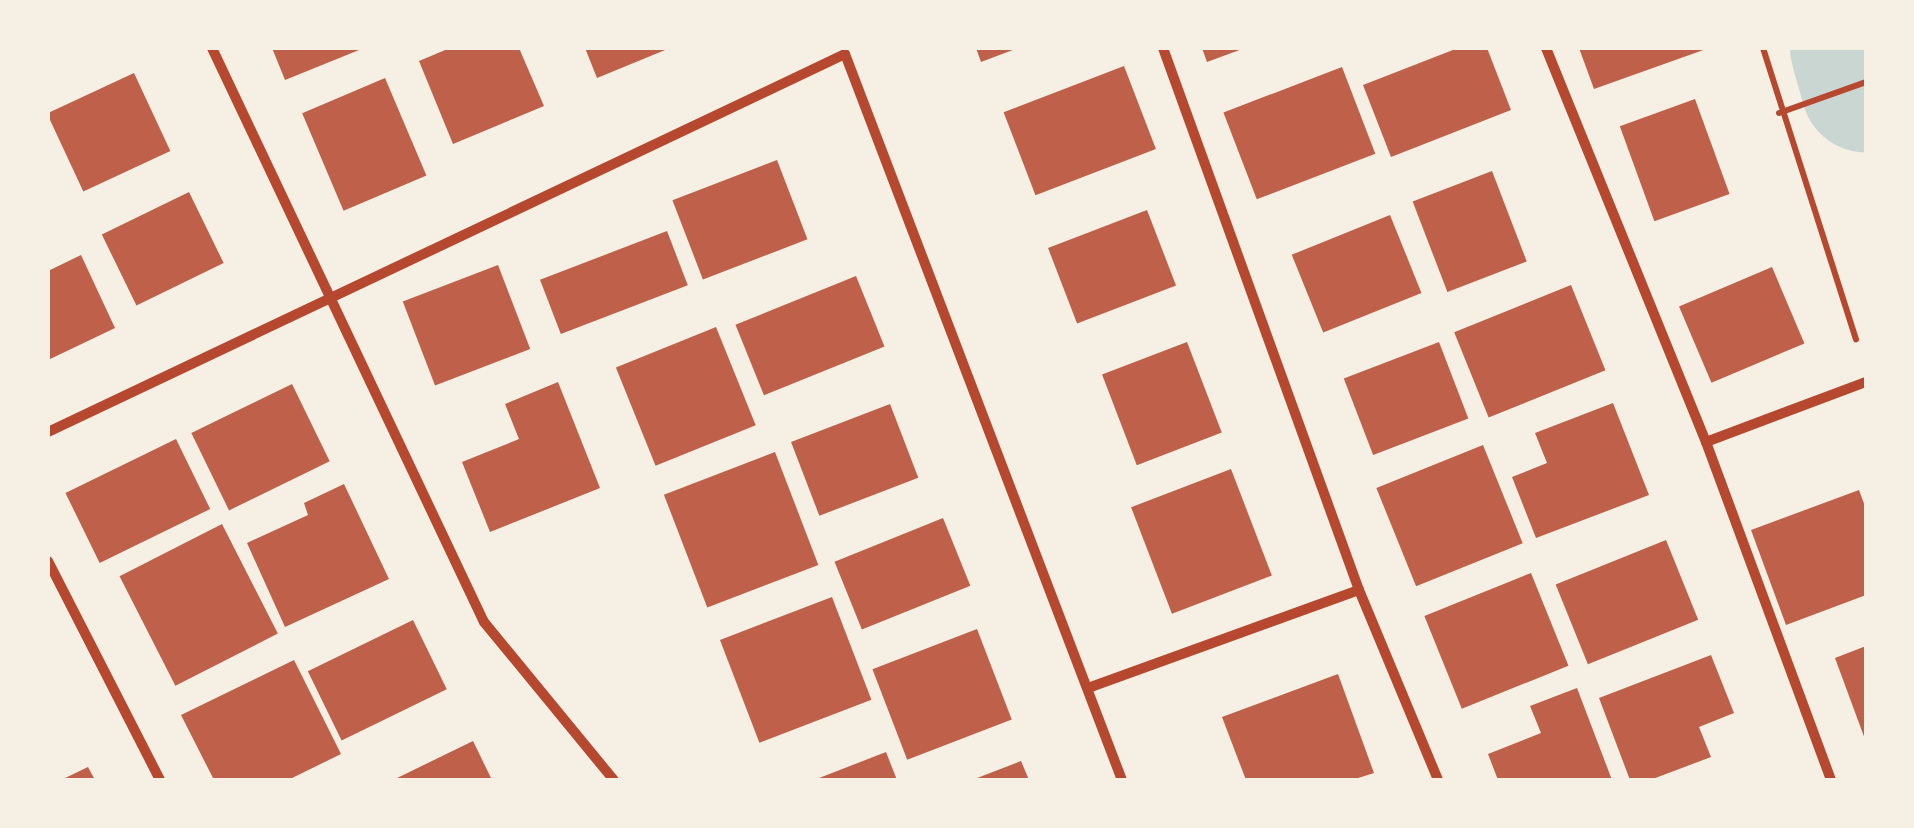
<!DOCTYPE html>
<style>
body{margin:0}
#map{position:relative;width:1914px;height:828px;overflow:hidden;background:#f6efe4;font-family:Mulish,sans-serif}
div>[style]{position:absolute}
.river>*{height:130px;margin:-65px;padding:0 65px;transform-origin:65px;border-radius:65px;background:#c9d6d2}
.building>*{inset:0;background:#bf614a;transform-origin:0 0}
.path>*{height:6px;margin:-3px;padding:0 3px;transform-origin:3px;border-radius:3px;background:#b5482f}
.minor>*{height:10px;margin:-5px;padding:0 5px;transform-origin:5px;border-radius:5px;background:#b5482f}
span{translate:-50% -50%;white-space:nowrap;text-align:center;line-height:1.15;-webkit-text-stroke:8px #f6efe4;paint-order:stroke}
.frame{position:absolute;inset:0;border:50px solid #f6efe4;pointer-events:none}
</style>
<div id="map">
<div class="river">
<div style="left:1855px;top:48px;width:41px;rotate:74.2deg"></div>
</div>
<div class="building">
<div style="clip-path:polygon(272px 48px,364px 48px,285px 80px)"></div>
<div style="clip-path:polygon(450px 48px,519px 48px,544px 106px,453px 144px,419px 61px)"></div>
<div style="clip-path:polygon(585px 48px,670px 48px,597px 78px)"></div>
<div style="clip-path:polygon(976px 48px,1018px 48px,981px 62px)"></div>
<div style="clip-path:polygon(1202px 48px,1245px 48px,1207px 62px)"></div>
<div style="clip-path:polygon(1458px 48px,1487px 48px,1511px 110px,1391px 157px,1363px 85px)"></div>
<div style="clip-path:polygon(1579px 48px,1709px 48px,1594px 89px)"></div>
<div style="left:1124px;top:66px;width:89px;height:129px;rotate:69deg"></div>
<div style="left:1342px;top:67px;width:93px;height:127px;rotate:69deg"></div>
<div style="left:134px;top:73px;width:86px;height:96px;rotate:65deg"></div>
<div style="left:385px;top:78px;width:106px;height:90px;rotate:67deg"></div>
<div style="left:1695px;top:99px;width:101px;height:80px;rotate:70deg"></div>
<div style="left:777px;top:160px;width:85px;height:112px;rotate:69deg"></div>
<div style="left:1492px;top:171px;width:97px;height:85px;rotate:69deg"></div>
<div style="left:189px;top:192px;width:79px;height:97px;rotate:64deg"></div>
<div style="left:1147px;top:210px;width:81px;height:106px;rotate:69deg"></div>
<div style="left:1390px;top:215px;width:84px;height:106px;rotate:68deg"></div>
<div style="left:667px;top:231px;width:58px;height:136px;rotate:69deg"></div>
<div style="clip-path:polygon(81px 255px,115px 328px,48px 360px,48px 271px)"></div>
<div style="left:498px;top:265px;width:90px;height:102px;rotate:69deg"></div>
<div style="left:1772px;top:267px;width:83px;height:101px;rotate:67deg"></div>
<div style="left:856px;top:276px;width:76px;height:130px;rotate:68deg"></div>
<div style="left:1571px;top:285px;width:92px;height:126px;rotate:68deg"></div>
<div style="left:716px;top:327px;width:106px;height:108px;rotate:68deg"></div>
<div style="left:1187px;top:342px;width:97px;height:91px;rotate:69deg"></div>
<div style="left:1439px;top:342px;width:82px;height:102px;rotate:69deg"></div>
<div style="clip-path:polygon(558px 382px,600px 488px,490px 532px,462px 462px,519px 439px,505px 404px)"></div>
<div style="left:292px;top:384px;width:86px;height:112px;rotate:64deg"></div>
<div style="clip-path:polygon(1613px 403px,1649px 495px,1536px 538px,1512px 477px,1547px 463px,1535px 433px)"></div>
<div style="left:890px;top:404px;width:79px;height:106px;rotate:69deg"></div>
<div style="left:176px;top:439px;width:78px;height:123px;rotate:64deg"></div>
<div style="left:1483px;top:445px;width:106px;height:115px;rotate:68deg"></div>
<div style="left:775px;top:452px;width:121px;height:119px;rotate:69deg"></div>
<div style="left:1231px;top:469px;width:114px;height:107px;rotate:69deg"></div>
<div style="clip-path:polygon(344px 484px,389px 579px,285px 627px,247px 543px,308px 515px,304px 503px)"></div>
<div style="clip-path:polygon(1859px 490px,1866px 509px,1866px 595px,1786px 625px,1751px 530px)"></div>
<div style="left:943px;top:518px;width:73px;height:117px;rotate:68deg"></div>
<div style="left:222px;top:524px;width:123px;height:115px;rotate:63deg"></div>
<div style="left:1666px;top:540px;width:86px;height:119px;rotate:68deg"></div>
<div style="left:1531px;top:573px;width:100px;height:115px;rotate:68deg"></div>
<div style="left:832px;top:597px;width:110px;height:120px;rotate:69deg"></div>
<div style="left:413px;top:620px;width:77px;height:117px;rotate:64deg"></div>
<div style="left:977px;top:629px;width:97px;height:112px;rotate:69deg"></div>
<div style="clip-path:polygon(1866px 646px,1866px 742px,1835px 658px)"></div>
<div style="clip-path:polygon(1711px 655px,1734px 713px,1699px 727px,1711px 757px,1650px 780px,1630px 780px,1599px 698px)"></div>
<div style="clip-path:polygon(294px 660px,341px 754px,288px 780px,214px 780px,181px 715px)"></div>
<div style="clip-path:polygon(1338px 674px,1374px 773px,1352px 780px,1246px 780px,1222px 717px)"></div>
<div style="clip-path:polygon(1577px 688px,1612px 780px,1498px 780px,1488px 754px,1541px 733px,1530px 706px)"></div>
<div style="clip-path:polygon(473px 741px,492px 780px,393px 780px)"></div>
<div style="clip-path:polygon(886px 752px,897px 780px,814px 780px)"></div>
<div style="clip-path:polygon(1021px 761px,1029px 780px,972px 780px)"></div>
<div style="clip-path:polygon(88px 767px,95px 780px,61px 780px)"></div>
</div>
<div class="path">
<div style="left:1763px;top:48px;width:306px;rotate:72.3deg"></div>
<div style="left:1779px;top:113px;width:92px;rotate:-19.6deg"></div>
</div>
<div class="minor">
<div style="left:212px;top:48px;width:635px;rotate:64.65deg"></div>
<div style="left:484px;top:622px;width:205px;rotate:50.6deg"></div>
<div style="left:1163px;top:48px;width:576px;rotate:70.12deg"></div>
<div style="left:1359px;top:590px;width:206px;rotate:67.4deg"></div>
<div style="left:1546px;top:48px;width:425px;rotate:67.9deg"></div>
<div style="left:1706px;top:442px;width:360px;rotate:69.7deg"></div>
<div style="left:48px;top:432px;width:882px;rotate:-25.37deg"></div>
<div style="left:845px;top:54px;width:777px;rotate:69.12deg"></div>
<div style="left:1706px;top:442px;width:171px;rotate:-20.6deg"></div>
<div style="left:48px;top:561px;width:246px;rotate:62.9deg"></div>
<div style="left:1088px;top:688px;width:288px;rotate:-19.9deg"></div>
</div>
<div class="frame"></div>
</div>
